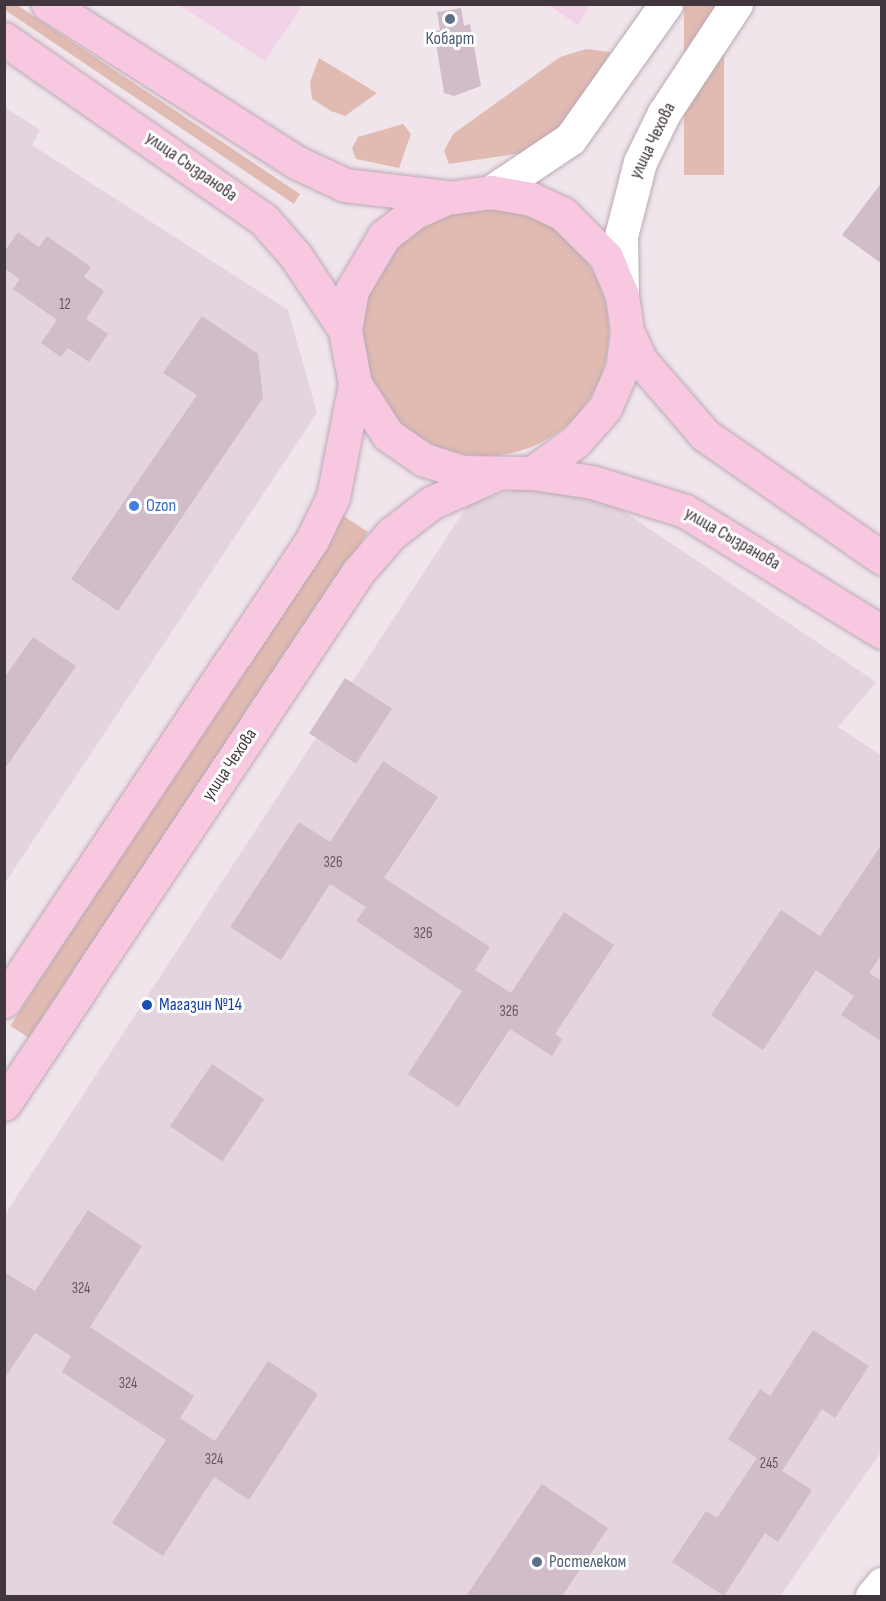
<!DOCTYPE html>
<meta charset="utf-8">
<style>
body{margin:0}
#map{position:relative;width:886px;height:1601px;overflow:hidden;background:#f1e5ec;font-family:"Sofia Sans Condensed",sans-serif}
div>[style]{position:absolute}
.residential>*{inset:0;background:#e4d4dd}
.commercial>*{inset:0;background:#f1d2e7}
.green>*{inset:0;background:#e1bbb2;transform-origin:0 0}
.round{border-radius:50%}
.building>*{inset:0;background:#d1bcca;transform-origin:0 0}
.roads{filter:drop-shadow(0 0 2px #bba9b4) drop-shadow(0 0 2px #bba9b4)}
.tertiary>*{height:33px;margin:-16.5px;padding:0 16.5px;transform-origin:16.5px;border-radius:16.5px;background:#fff}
.secondary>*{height:33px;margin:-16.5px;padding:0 16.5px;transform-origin:16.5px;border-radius:16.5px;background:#f8c8e0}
.dots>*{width:16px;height:16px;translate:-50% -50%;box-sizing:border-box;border:3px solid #fff;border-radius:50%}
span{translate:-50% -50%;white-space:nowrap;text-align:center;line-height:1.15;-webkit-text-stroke:6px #fff;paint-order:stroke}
.number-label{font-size:15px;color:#665861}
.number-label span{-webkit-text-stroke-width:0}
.service-label{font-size:18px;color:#4e5e75}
.left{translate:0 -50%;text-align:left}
.street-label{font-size:18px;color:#42363e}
.shop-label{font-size:18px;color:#366cbe}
.transit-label{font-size:18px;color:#164399}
.frame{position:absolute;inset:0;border:6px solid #42363e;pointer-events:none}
</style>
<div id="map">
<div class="residential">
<div style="clip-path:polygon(5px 107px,40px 130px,32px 145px,288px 310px,317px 413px,5px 883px)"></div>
<div style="clip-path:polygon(570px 475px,876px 682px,838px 727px,881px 755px,881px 1452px,780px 1596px,5px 1596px,4px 1216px,469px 503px)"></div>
</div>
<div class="commercial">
<div style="clip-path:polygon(179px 5px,303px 5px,265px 61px)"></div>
<div style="clip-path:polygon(548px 5px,591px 5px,578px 25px)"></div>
</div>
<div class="green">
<div style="clip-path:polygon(4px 5px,17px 5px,300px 194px,294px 204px,5px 10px)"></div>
<div style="left:684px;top:5px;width:40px;height:170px"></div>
<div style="clip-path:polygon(586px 49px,611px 52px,553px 137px,535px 151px,449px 164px,444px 151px,453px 134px,560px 57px)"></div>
<div style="clip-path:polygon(319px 58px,377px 93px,345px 116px,331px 111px,312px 99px,310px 82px)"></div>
<div style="clip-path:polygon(403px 124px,411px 134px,399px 168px,356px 159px,352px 148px,358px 137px)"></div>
<div class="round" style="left:361px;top:208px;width:248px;height:248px"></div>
<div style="left:342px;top:515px;width:31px;height:609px;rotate:33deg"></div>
</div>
<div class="building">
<div style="clip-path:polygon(461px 8px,464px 26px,470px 24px,481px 86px,454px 96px,444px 93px,434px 31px,440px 30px,437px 12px)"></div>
<div style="clip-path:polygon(882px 182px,882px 264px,842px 235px)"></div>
<div style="clip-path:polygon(18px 232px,39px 247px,47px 236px,91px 267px,84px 277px,104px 291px,86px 319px,108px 334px,89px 362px,68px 348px,61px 357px,41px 343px,57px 320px,13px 289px,20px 279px,4px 268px,4px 252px)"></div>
<div style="clip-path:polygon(202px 316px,258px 354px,263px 398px,118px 611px,71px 579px,197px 395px,163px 373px)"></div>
<div style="clip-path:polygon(33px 637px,76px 666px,4px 770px,4px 678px)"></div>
<div style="left:345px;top:678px;width:56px;height:66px;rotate:33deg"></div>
<div style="clip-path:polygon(383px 761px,438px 797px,384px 878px,490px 947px,475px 970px,511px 993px,564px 912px,614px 945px,555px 1034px,562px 1039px,552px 1056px,510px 1029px,458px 1107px,408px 1074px,462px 991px,356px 921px,366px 907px,330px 884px,281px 960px,230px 927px,299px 822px,330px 842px)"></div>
<div style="clip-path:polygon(882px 844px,882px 954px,869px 973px,882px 981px,882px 1042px,841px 1015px,854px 996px,816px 970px,763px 1050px,711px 1015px,781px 910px,820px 936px)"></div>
<div style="left:212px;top:1064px;width:63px;height:75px;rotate:34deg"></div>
<div style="clip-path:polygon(88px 1210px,142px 1246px,90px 1327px,194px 1396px,180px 1418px,215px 1441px,268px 1361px,318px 1394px,249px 1500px,214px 1477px,163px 1556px,112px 1523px,166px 1440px,62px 1372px,71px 1356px,35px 1333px,4px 1379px,4px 1272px,35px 1291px)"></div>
<div style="clip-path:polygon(813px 1330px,869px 1366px,835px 1418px,822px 1409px,782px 1471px,812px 1490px,778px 1542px,765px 1533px,724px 1596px,672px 1562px,706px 1511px,717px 1518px,757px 1458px,728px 1439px,760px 1389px,770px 1396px)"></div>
<div style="clip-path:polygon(542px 1484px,608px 1528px,562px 1596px,466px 1596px)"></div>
</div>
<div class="roads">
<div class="tertiary">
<div style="left:491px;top:192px;width:95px;rotate:-33.9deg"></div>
<div style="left:570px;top:139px;width:166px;rotate:-54.6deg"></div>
<div style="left:622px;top:295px;width:59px;rotate:-91deg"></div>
<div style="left:621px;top:236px;width:76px;rotate:-75.6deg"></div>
<div style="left:640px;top:162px;width:55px;rotate:-63.9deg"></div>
<div style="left:664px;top:113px;width:131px;rotate:-56.6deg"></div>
<div style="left:872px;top:1596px;width:16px;rotate:-50deg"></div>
</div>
<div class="secondary">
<div style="left:48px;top:4px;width:296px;rotate:32.5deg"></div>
<div style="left:298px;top:163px;width:52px;rotate:25.1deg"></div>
<div style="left:345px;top:185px;width:101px;rotate:6.8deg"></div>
<div style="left:4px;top:39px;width:317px;rotate:34.8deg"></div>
<div style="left:264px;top:220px;width:47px;rotate:48.5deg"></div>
<div style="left:295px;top:255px;width:90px;rotate:56.3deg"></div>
<div style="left:491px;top:192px;width:41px;rotate:9.9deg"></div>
<div style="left:531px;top:199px;width:35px;rotate:25deg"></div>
<div style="left:563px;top:214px;width:61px;rotate:45deg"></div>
<div style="left:606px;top:257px;width:41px;rotate:67.2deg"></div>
<div style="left:622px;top:295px;width:36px;rotate:82deg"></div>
<div style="left:627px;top:331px;width:38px;rotate:97deg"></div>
<div style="left:622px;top:369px;width:43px;rotate:113.6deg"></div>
<div style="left:605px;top:408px;width:45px;rotate:131.4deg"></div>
<div style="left:575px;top:442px;width:53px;rotate:144.2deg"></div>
<div style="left:532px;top:473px;width:70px;rotate:-179.2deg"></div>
<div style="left:462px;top:472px;width:40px;rotate:-162deg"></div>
<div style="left:424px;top:460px;width:44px;rotate:-145.2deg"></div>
<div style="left:388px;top:435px;width:61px;rotate:-122.9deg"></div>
<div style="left:355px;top:384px;width:55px;rotate:-100.5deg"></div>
<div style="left:345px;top:330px;width:41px;rotate:-80.1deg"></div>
<div style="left:352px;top:290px;width:63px;rotate:-59.3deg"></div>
<div style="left:384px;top:236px;width:37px;rotate:-38deg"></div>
<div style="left:413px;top:213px;width:37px;rotate:-24deg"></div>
<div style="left:447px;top:198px;width:44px;rotate:-7.8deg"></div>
<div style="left:627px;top:331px;width:33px;rotate:65deg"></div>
<div style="left:641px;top:361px;width:98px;rotate:49.1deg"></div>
<div style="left:705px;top:435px;width:216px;rotate:34.8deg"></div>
<div style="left:532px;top:473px;width:61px;rotate:8.5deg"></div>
<div style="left:592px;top:482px;width:97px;rotate:17.3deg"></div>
<div style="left:685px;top:511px;width:231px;rotate:31.6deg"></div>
<div style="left:4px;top:1001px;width:554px;rotate:-56.25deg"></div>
<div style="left:312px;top:540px;width:48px;rotate:-64deg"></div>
<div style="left:333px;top:497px;width:115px;rotate:-79deg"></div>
<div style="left:4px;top:1104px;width:639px;rotate:-56.36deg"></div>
<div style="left:358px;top:572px;width:50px;rotate:-49deg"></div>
<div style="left:391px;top:534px;width:51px;rotate:-37.8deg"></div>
<div style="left:431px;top:503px;width:69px;rotate:-24deg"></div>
</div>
</div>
<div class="dots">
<div style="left:450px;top:19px;background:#5c6f8a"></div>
<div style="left:134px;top:506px;background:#3f7fe0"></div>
<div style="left:147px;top:1005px;background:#1a4fb4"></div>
<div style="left:537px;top:1562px;background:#5c6f8a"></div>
</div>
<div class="number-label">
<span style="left:65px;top:305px">12</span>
<span style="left:333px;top:863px">326</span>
<span style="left:423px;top:934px">326</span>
<span style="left:509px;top:1012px">326</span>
<span style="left:81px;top:1289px">324</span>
<span style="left:128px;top:1384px">324</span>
<span style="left:214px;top:1460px">324</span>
<span style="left:769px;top:1464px">245</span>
</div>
<div class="service-label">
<span style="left:450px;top:39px">Кобарт</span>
<span class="left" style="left:549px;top:1562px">Ростелеком</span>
</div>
<div class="street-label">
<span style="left:653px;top:141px;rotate:-64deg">улица Чехова</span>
<span style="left:191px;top:167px;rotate:35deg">улица Сызранова</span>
<span style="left:732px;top:539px;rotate:30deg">улица Сызранова</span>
<span style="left:230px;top:765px;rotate:-56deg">улица Чехова</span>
</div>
<div class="shop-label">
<span class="left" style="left:146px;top:506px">Ozon</span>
</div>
<div class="transit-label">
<span class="left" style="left:159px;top:1005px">Магазин №14</span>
</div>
<div class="frame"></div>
</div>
